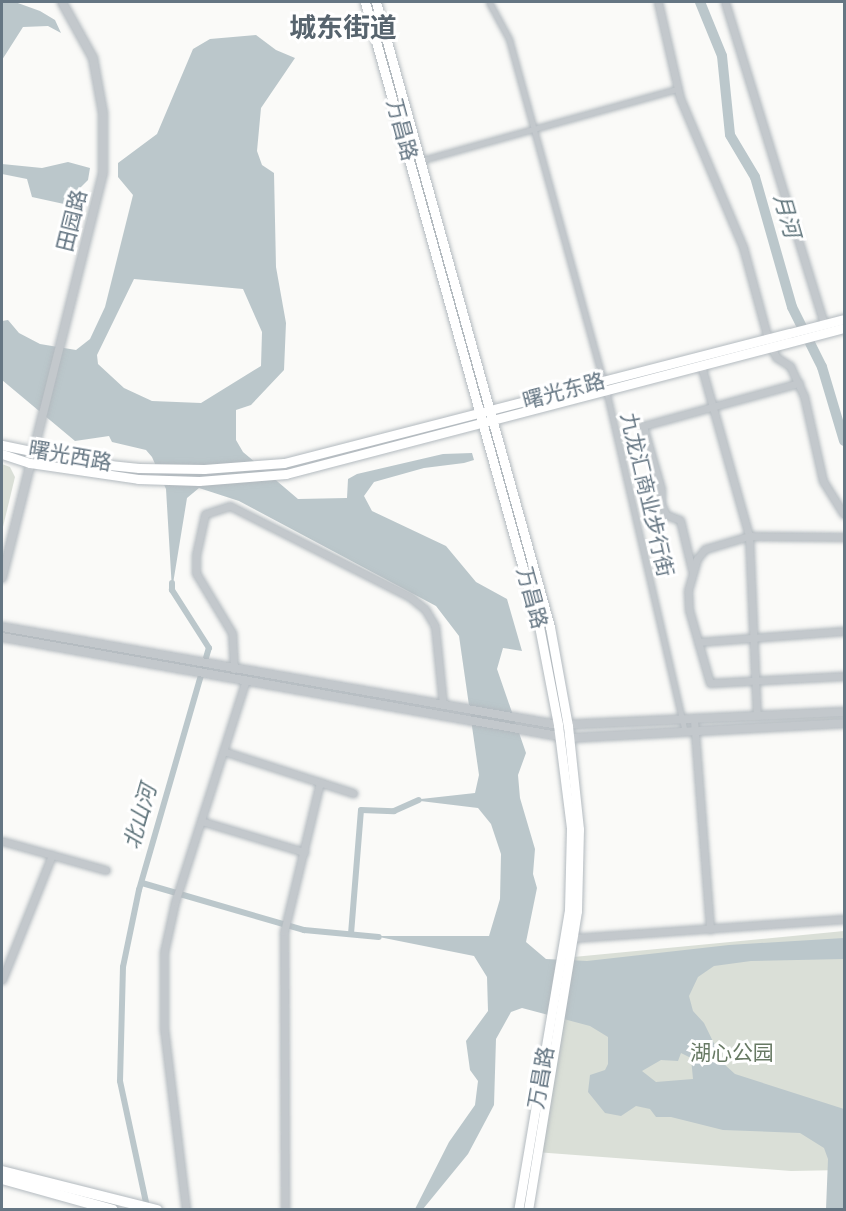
<!DOCTYPE html>
<meta charset="utf-8">
<style>
body{margin:0}
#map{position:relative;width:846px;height:1211px;overflow:hidden;background:#fafaf8;font-family:"Alegreya Sans","Noto Sans SC",sans-serif}
div>[style]{position:absolute}
.green>*{inset:0;background:#dadfd7}
.water>*{inset:0;background:#bbc7cb}
.canal>*{height:6px;margin:-3px;padding:0 3px;transform-origin:3px;border-radius:3px;background:#bbc7cb}
.river>*{height:10px;margin:-5px;padding:0 5px;transform-origin:5px;border-radius:5px;background:#bbc7cb}
.roads{filter:drop-shadow(0 0 2px #b3babf) drop-shadow(0 0 2px #b3babf)}
.pedestrian>*{height:5px;margin:-2.5px;padding:0 2.5px;transform-origin:2.5px;border-radius:2.5px;background:#c3c8cc}
.minor>*{height:7px;margin:-3.5px;padding:0 3.5px;transform-origin:3.5px;border-radius:3.5px;background:#c3c8cc}
.tertiary>*{height:8px;margin:-4px;padding:0 4px;transform-origin:4px;border-radius:4px;background:#c3c8cc}
.secondary>*{height:9px;margin:-4.5px;padding:0 4.5px;transform-origin:4.5px;border-radius:4.5px;background:#fff}
.trunk>*{height:10px;margin:-5px;padding:0 5px;transform-origin:5px;border-radius:5px;background:#fff}
span{translate:-50% -50%;white-space:nowrap;text-align:center;line-height:1.15;-webkit-text-stroke:6px #fff;paint-order:stroke}
.street-label{font-size:21px;color:#657683}
.park-label{font-size:21px;color:#687a64}
.water-label{font-size:22px;color:#60757c;font-style:italic}
.district-label{font-size:27px;color:#57646e;font-weight:700}
.frame{position:absolute;inset:0;border:3px solid #657683;pointer-events:none}
</style>
<div id="map">
<div class="green">
<div style="clip-path:polygon(2px 464px,10px 467px,15px 477px,2px 531px)"></div>
<div style="clip-path:polygon(844px 931px,844px 1170px,791px 1171px,535px 1152px,563px 958px)"></div>
</div>
<div class="water">
<div style="clip-path:polygon(2px 2px,15px 2px,40px 11px,55px 20px,61px 33px,48px 26px,23px 27px,2px 60px)"></div>
<div style="clip-path:polygon(evenodd,256px 35px,276px 50px,295px 58px,261px 108px,257px 151px,262px 165px,274px 173px,276px 267px,286px 323px,284px 370px,251px 405px,236px 410px,236px 440px,243px 452px,298px 499px,347px 498px,348px 479px,357px 474px,443px 454px,472px 453px,474px 460px,464px 463px,424px 468px,374px 482px,364px 496px,372px 511px,446px 546px,476px 582px,507px 599px,522px 651px,503px 648px,497px 669px,526px 753px,518px 775px,520px 798px,535px 849px,533px 874px,537px 888px,526px 942px,546px 959px,587px 961px,729px 945px,844px 938px,844px 959px,751px 961px,714px 966px,698px 977px,689px 996px,693px 1011px,704px 1023px,724px 1064px,735px 1074px,844px 1109px,844px 1209px,826px 1209px,828px 1159px,824px 1148px,800px 1133px,723px 1130px,671px 1117px,656px 1117px,650px 1109px,636px 1106px,621px 1116px,605px 1113px,588px 1092px,590px 1075px,605px 1070px,608px 1064px,608px 1037px,590px 1026px,522px 1008px,511px 1012px,496px 1039px,494px 1105px,468px 1154px,423px 1209px,415px 1209px,449px 1142px,475px 1105px,478px 1081px,470px 1070px,466px 1041px,488px 1011px,487px 977px,474px 956px,374px 936px,489px 936px,500px 899px,501px 854px,491px 824px,478px 808px,412px 800px,475px 793px,479px 775px,459px 636px,436px 606px,239px 501px,199px 488px,187px 498px,172px 590px,166px 489px,152px 457px,146px 450px,112px 442px,109px 436px,75px 441px,2px 380px,2px 321px,8px 320px,19px 333px,40px 344px,76px 350px,90px 339px,105px 307px,133px 195px,118px 177px,118px 163px,157px 134px,193px 49px,210px 39px,256px 35px,134px 279px,243px 289px,262px 332px,261px 366px,201px 403px,152px 401px,124px 388px,98px 364px,97px 355px,134px 279px,256px 35px,681px 1053px,691px 1058px,693px 1079px,656px 1082px,642px 1071px,661px 1060px,678px 1061px,681px 1053px)"></div>
<div style="clip-path:polygon(68px 162px,90px 168px,88px 180px,64px 204px,32px 197px,27px 179px,2px 174px,2px 164px,42px 168px)"></div>
</div>
<div class="canal">
<div style="left:142px;top:883px;width:169px;rotate:16.2deg"></div>
<div style="left:304px;top:930px;width:75px;rotate:5.3deg"></div>
<div style="left:351px;top:934px;width:124px;rotate:-85.4deg"></div>
<div style="left:361px;top:810px;width:33px;rotate:2deg"></div>
<div style="left:394px;top:811px;width:27px;rotate:-24deg"></div>
<div style="left:147px;top:1207px;width:129px;rotate:-102.1deg"></div>
<div style="left:120px;top:1081px;width:114px;rotate:-88.5deg"></div>
<div style="left:123px;top:967px;width:79px;rotate:-78.3deg"></div>
<div style="left:139px;top:890px;width:252px;rotate:-73.9deg"></div>
<div style="left:209px;top:648px;width:69px;rotate:-122.5deg"></div>
<div style="left:172px;top:590px;width:7px;rotate:-90deg"></div>
</div>
<div class="river">
<div style="left:700px;top:2px;width:58px;rotate:67.8deg"></div>
<div style="left:722px;top:56px;width:79px;rotate:84.2deg"></div>
<div style="left:730px;top:135px;width:49px;rotate:59.2deg"></div>
<div style="left:755px;top:177px;width:135px;rotate:74.1deg"></div>
<div style="left:792px;top:307px;width:67px;rotate:63.4deg"></div>
<div style="left:822px;top:367px;width:77px;rotate:73.4deg"></div>
</div>
<div class="roads">
<div class="pedestrian">
<div style="left:489px;top:2px;width:42px;rotate:61.6deg"></div>
<div style="left:509px;top:39px;width:364px;rotate:74.6deg"></div>
<div style="left:606px;top:390px;width:350px;rotate:77deg"></div>
<div style="left:419px;top:161px;width:268px;rotate:-15.6deg"></div>
</div>
<div class="minor">
<div style="left:658px;top:2px;width:98px;rotate:77.1deg"></div>
<div style="left:680px;top:98px;width:162px;rotate:67.1deg"></div>
<div style="left:743px;top:247px;width:95px;rotate:74.8deg"></div>
<div style="left:768px;top:339px;width:20px;rotate:66deg"></div>
<div style="left:776px;top:357px;width:17px;rotate:33deg"></div>
<div style="left:790px;top:366px;width:33px;rotate:65deg"></div>
<div style="left:804px;top:396px;width:87px;rotate:77.4deg"></div>
<div style="left:823px;top:481px;width:39px;rotate:58deg"></div>
<div style="left:725px;top:2px;width:337px;rotate:72.9deg"></div>
<div style="left:701px;top:365px;width:178px;rotate:74.3deg"></div>
<div style="left:749px;top:536px;width:180px;rotate:87.5deg"></div>
<div style="left:844px;top:537px;width:95px;rotate:-179.4deg"></div>
<div style="left:749px;top:536px;width:46px;rotate:163.5deg"></div>
<div style="left:705px;top:549px;width:13px;rotate:129deg"></div>
<div style="left:697px;top:559px;width:33px;rotate:106deg"></div>
<div style="left:688px;top:591px;width:19px;rotate:87deg"></div>
<div style="left:689px;top:610px;width:76px;rotate:74deg"></div>
<div style="left:710px;top:683px;width:134px;rotate:-3deg"></div>
<div style="left:692px;top:570px;width:51px;rotate:-103.5deg"></div>
<div style="left:680px;top:520px;width:15px;rotate:-160deg"></div>
<div style="left:666px;top:515px;width:13px;rotate:-113deg"></div>
<div style="left:661px;top:503px;width:14px;rotate:-90deg"></div>
<div style="left:661px;top:489px;width:66px;rotate:-105.9deg"></div>
<div style="left:643px;top:426px;width:162px;rotate:-15.4deg"></div>
<div style="left:698px;top:642px;width:146px;rotate:-4.3deg"></div>
<div style="left:234px;top:669px;width:36px;rotate:-93deg"></div>
<div style="left:232px;top:633px;width:70px;rotate:-121deg"></div>
<div style="left:196px;top:573px;width:18px;rotate:-90deg"></div>
<div style="left:196px;top:555px;width:42px;rotate:-77.6deg"></div>
<div style="left:205px;top:514px;width:26px;rotate:-18deg"></div>
<div style="left:230px;top:506px;width:202px;rotate:26.8deg"></div>
<div style="left:410px;top:597px;width:19px;rotate:39deg"></div>
<div style="left:425px;top:609px;width:20px;rotate:60deg"></div>
<div style="left:435px;top:626px;width:79px;rotate:84.2deg"></div>
<div style="left:694px;top:720px;width:210px;rotate:85.6deg"></div>
<div style="left:223px;top:751px;width:137px;rotate:17.9deg"></div>
<div style="left:201px;top:821px;width:108px;rotate:16.8deg"></div>
<div style="left:2px;top:841px;width:108px;rotate:15.6deg"></div>
<div style="left:573px;top:938px;width:272px;rotate:-4deg"></div>
<div style="left:2px;top:980px;width:135px;rotate:-68.2deg"></div>
<div style="left:186px;top:1210px;width:182px;rotate:-96.9deg"></div>
<div style="left:164px;top:1029px;width:77px;rotate:-90deg"></div>
<div style="left:164px;top:952px;width:51px;rotate:-77.6deg"></div>
<div style="left:175px;top:902px;width:231px;rotate:-72.3deg"></div>
<div style="left:285px;top:1210px;width:278px;rotate:-90.2deg"></div>
<div style="left:284px;top:932px;width:154px;rotate:-76.5deg"></div>
</div>
<div class="tertiary">
<div style="left:2px;top:578px;width:417px;rotate:-76deg"></div>
<div style="left:103px;top:173px;width:60px;rotate:-90deg"></div>
<div style="left:103px;top:113px;width:56px;rotate:-100.3deg"></div>
<div style="left:93px;top:58px;width:64px;rotate:-119deg"></div>
<div style="left:2px;top:627px;width:565px;rotate:10deg"></div>
<div style="left:558px;top:725px;width:286px;rotate:-2.6deg"></div>
<div style="left:2px;top:637px;width:576px;rotate:10.1deg"></div>
<div style="left:569px;top:738px;width:275px;rotate:-3.1deg"></div>
</div>
<div class="secondary">
<div style="left:365px;top:2px;width:648px;rotate:74.42deg"></div>
<div style="left:539px;top:626px;width:101px;rotate:79.1deg"></div>
<div style="left:558px;top:725px;width:104px;rotate:82.8deg"></div>
<div style="left:571px;top:828px;width:82px;rotate:91.4deg"></div>
<div style="left:569px;top:910px;width:304px;rotate:99.6deg"></div>
<div style="left:376px;top:2px;width:649px;rotate:74.44deg"></div>
<div style="left:550px;top:627px;width:101px;rotate:79.7deg"></div>
<div style="left:568px;top:726px;width:104px;rotate:83.9deg"></div>
<div style="left:579px;top:829px;width:82px;rotate:91.4deg"></div>
<div style="left:577px;top:911px;width:303px;rotate:99.3deg"></div>
<div style="left:2px;top:445px;width:90px;rotate:11.6deg"></div>
<div style="left:90px;top:463px;width:49px;rotate:5.8deg"></div>
<div style="left:139px;top:468px;width:65px;rotate:0.9deg"></div>
<div style="left:204px;top:469px;width:80px;rotate:-4.3deg"></div>
<div style="left:284px;top:463px;width:578px;rotate:-14.42deg"></div>
<div style="left:2px;top:454px;width:29px;rotate:18deg"></div>
<div style="left:30px;top:463px;width:109px;rotate:8.4deg"></div>
<div style="left:138px;top:479px;width:61px;rotate:1.9deg"></div>
<div style="left:199px;top:481px;width:87px;rotate:-4.6deg"></div>
<div style="left:286px;top:474px;width:577px;rotate:-14.66deg"></div>
</div>
<div class="trunk">
<div style="left:2px;top:1171px;width:160px;rotate:14.1deg"></div>
<div style="left:2px;top:1179px;width:115px;rotate:15.6deg"></div>
</div>
</div>
<div class="street-label">
<span style="left:401px;top:130px;rotate:75deg">万昌路</span>
<span style="left:73px;top:221px;rotate:-76deg">田园路</span>
<span style="left:564px;top:392px;rotate:-15deg">曙光东路</span>
<span style="left:70px;top:457px;rotate:10deg">曙光西路</span>
<span style="left:646px;top:495px;rotate:77deg">九龙汇商业步行街</span>
<span style="left:531px;top:598px;rotate:75deg">万昌路</span>
<span style="left:542px;top:1078px;rotate:-80deg">万昌路</span>
</div>
<div class="park-label">
<span style="left:732px;top:1054px">湖心公园</span>
</div>
<div class="water-label">
<span style="left:786px;top:216px;rotate:74deg">月河</span>
<span style="left:141px;top:817px;rotate:-74deg">北山河</span>
</div>
<div class="district-label">
<span style="left:343px;top:29px">城东街道</span>
</div>
<div class="frame"></div>
</div>
